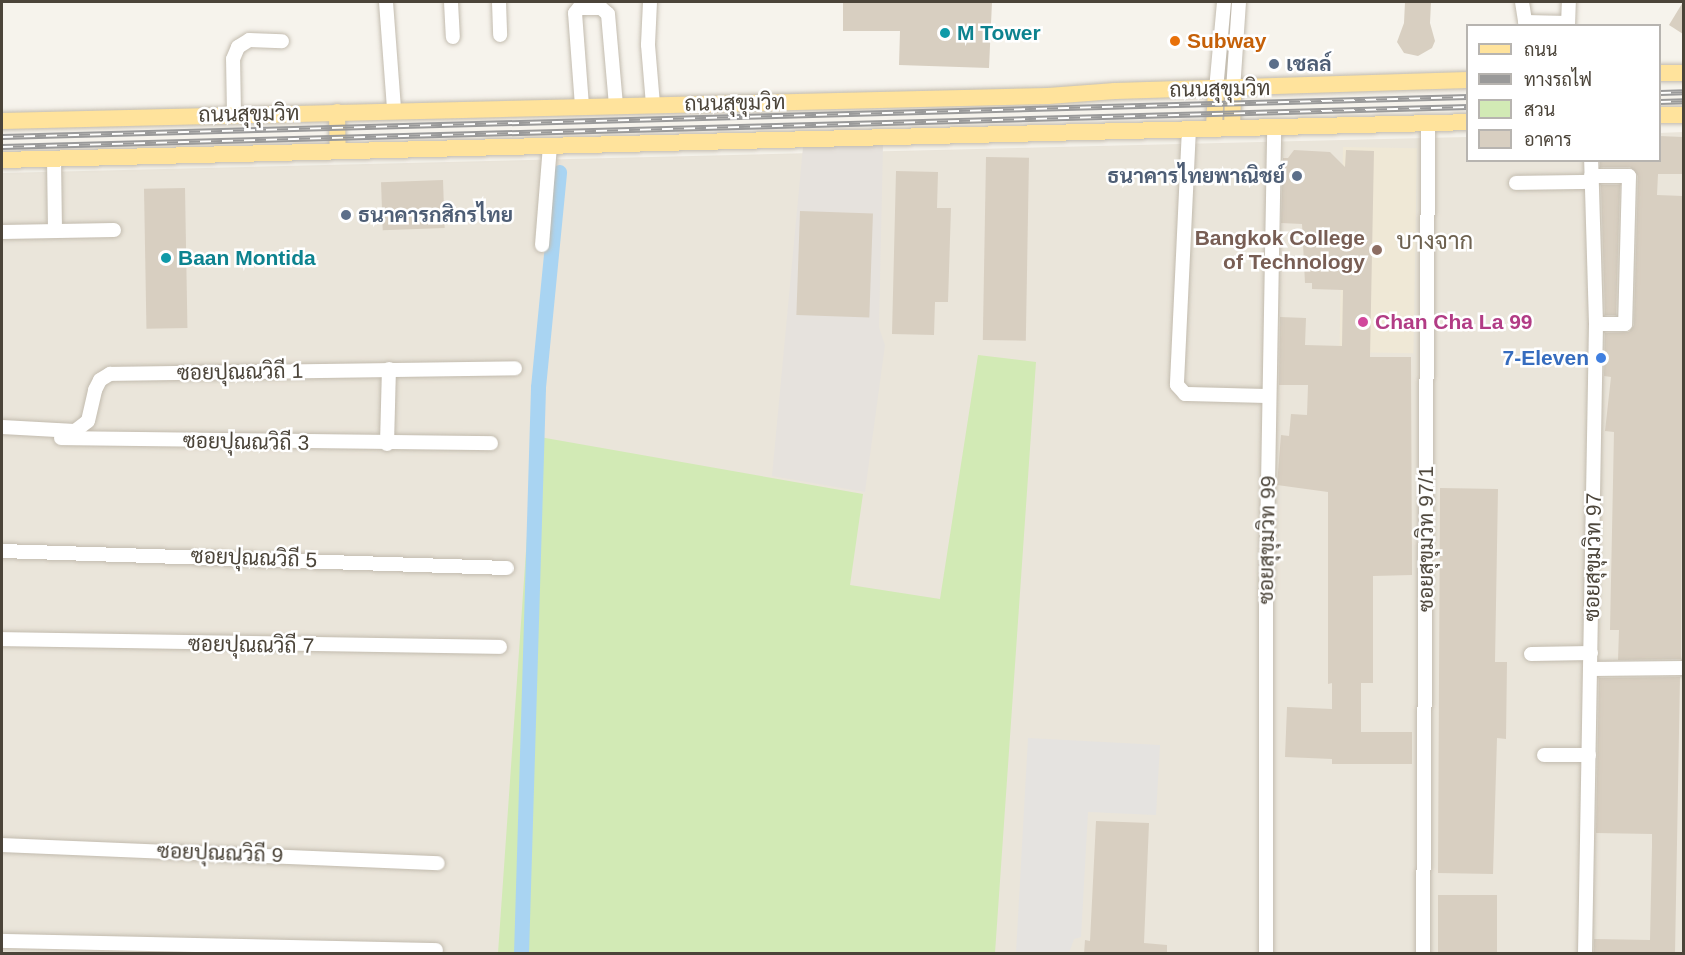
<!DOCTYPE html>
<meta charset="utf-8">
<style>
body{margin:0}
#map{position:relative;width:1685px;height:955px;overflow:hidden;background:#f6f3ec;font-family:Arial,Sarabun,sans-serif}
div>[style]{position:absolute}
.residential>*{inset:0;background:#eae5da}
.industrial>*{inset:0;background:#e6e2dd}
.education>*{inset:0;background:#efe8d6;transform-origin:0 0}
.green>*{inset:0;background:#d2eab5}
.parking>*{inset:0;background:#e5e3e0}
.canal>*{height:15px;margin:-7.5px;padding:0 7.5px;transform-origin:7.5px;border-radius:7.5px;background:#a9d4f2}
.building>*{inset:0;background:#d8cfc1;transform-origin:0 0}
.roads{filter:drop-shadow(0 0 2px #c2bbae) drop-shadow(0 0 2px #c2bbae)}
.minor>*{height:14px;margin:-7px;padding:0 7px;transform-origin:7px;border-radius:7px;background:#fff}
.major>*{height:16px;margin:-8px;padding:0 8px;transform-origin:8px;border-radius:8px;background:#ffe39c}
.rail>*{height:6px;margin-top:-3px;transform-origin:0;background:repeating-linear-gradient(90deg,#fff 0 11px,#9a9a9a 0 22px);box-sizing:border-box;border-block:2px solid #9a9a9a}
.dots>*{width:16px;height:16px;translate:-50% -50%;box-sizing:border-box;border:3px solid #fff;border-radius:50%}
span{translate:-50% -50%;white-space:nowrap;text-align:center;line-height:1.15;-webkit-text-stroke:5px #fff;paint-order:stroke}
.culture-label{font-size:21px;color:#0d838f;font-weight:700}
.left{translate:0 -50%;text-align:left}
.food-label{font-size:21px;color:#c56008;font-weight:700}
.service-label{font-size:21px;color:#4e5e75;font-weight:700}
.right{translate:-100% -50%;text-align:right}
.street-label{font-size:21px;color:#4b4439}
.education-label{font-size:21px;color:#785e54;font-weight:700}
.hotel-label{font-size:21px;color:#b23c85;font-weight:700}
.shop-label{font-size:21px;color:#366cbe;font-weight:700}
.quarter-label{font-size:24px;color:#6e6250}
.frame{position:absolute;inset:0;border:3px solid #4b4439;pointer-events:none}
.legend{position:absolute;left:1466px;top:24px;width:195px;height:138px;box-sizing:border-box;background:#fff;border:2px solid #b7b4b0;margin:0;padding:8px 10px;list-style:none;font-size:18px;color:#4b4439}
.legend li{display:flex;align-items:center;gap:12px;height:30px}
.legend b{width:30px;border:2px solid #b7b4b0}
</style>
<div id="map">
<div class="residential">
<div style="clip-path:polygon(1683px 132px,1683px 953px,2px 953px,2px 173px,1467px 137px,1468px 160px,1660px 160px,1660px 133px)"></div>
</div>
<div class="industrial">
<div style="clip-path:polygon(883px 145px,879px 327px,885px 345px,865px 492px,772px 476px,803px 147px)"></div>
</div>
<div class="education">
<div style="left:1343px;top:147px;width:74px;height:205px;rotate:1deg"></div>
</div>
<div class="green">
<div style="clip-path:polygon(978px 355px,1036px 362px,995px 953px,498px 953px,534px 436px,863px 494px,850px 585px,940px 599px)"></div>
</div>
<div class="parking">
<div style="clip-path:polygon(1028px 738px,1160px 745px,1156px 815px,1088px 812px,1081px 937px,1074px 939px,1069px 953px,1016px 953px)"></div>
</div>
<div class="canal">
<div style="left:521px;top:954px;width:567px;rotate:-88.28deg"></div>
<div style="left:538px;top:387px;width:216px;rotate:-84.4deg"></div>
</div>
<div class="building">
<div style="clip-path:polygon(843px 2px,992px 2px,989px 68px,899px 65px,900px 31px,843px 31px)"></div>
<div style="clip-path:polygon(1405px 2px,1431px 2px,1430px 23px,1435px 41px,1432px 48px,1418px 56px,1404px 53px,1397px 42px,1404px 23px)"></div>
<div style="clip-path:polygon(1683px 2px,1683px 34px,1669px 25px)"></div>
<div style="clip-path:polygon(1659px 136px,1683px 137px,1683px 174px,1658px 174px,1657px 195px,1683px 196px,1681px 659px,1618px 660px,1619px 630px,1610px 630px,1614px 432px,1605px 431px,1611px 377px,1604px 376px,1605px 333px,1629px 332px,1634px 325px,1638px 176px,1630px 167px,1600px 167px,1600px 160px,1659px 160px)"></div>
<div style="clip-path:polygon(1294px 150px,1330px 152px,1345px 167px,1346px 150px,1374px 151px,1370px 357px,1411px 357px,1412px 575px,1373px 576px,1373px 683px,1361px 683px,1361px 732px,1412px 732px,1412px 764px,1332px 764px,1332px 759px,1285px 757px,1287px 707px,1332px 709px,1332px 683px,1328px 684px,1328px 492px,1277px 485px,1281px 435px,1289px 436px,1291px 414px,1307px 415px,1308px 385px,1279px 385px,1280px 317px,1306px 318px,1305px 345px,1342px 346px,1343px 290px,1312px 289px,1312px 283px,1305px 283px,1302px 224px,1281px 223px,1283px 158px,1288px 158px)"></div>
<div style="left:986px;top:157px;width:43px;height:183px;rotate:1deg"></div>
<div style="clip-path:polygon(896px 171px,938px 172px,937px 208px,951px 208px,948px 302px,935px 302px,934px 335px,892px 334px)"></div>
<div style="left:443px;top:180px;width:48px;height:62px;rotate:88deg"></div>
<div style="clip-path:polygon(1601px 185px,1620px 185px,1616px 315px,1605px 315px)"></div>
<div style="left:185px;top:188px;width:140px;height:41px;rotate:89deg"></div>
<div style="left:800px;top:211px;width:73px;height:104px;rotate:2deg"></div>
<div style="clip-path:polygon(1440px 488px,1498px 489px,1495px 662px,1507px 662px,1506px 739px,1497px 738px,1493px 874px,1438px 873px)"></div>
<div style="clip-path:polygon(1680px 677px,1675px 954px,1594px 954px,1594px 939px,1650px 940px,1652px 846px,1652px 834px,1596px 833px,1599px 678px)"></div>
<div style="clip-path:polygon(1096px 821px,1149px 823px,1144px 943px,1167px 945px,1167px 954px,1084px 954px,1085px 940px,1090px 941px)"></div>
<div style="left:1438px;top:895px;width:59px;height:59px"></div>
</div>
<div class="roads">
<div class="minor">
<div style="left:386px;top:2px;width:107px;rotate:85.7deg"></div>
<div style="left:451px;top:2px;width:35px;rotate:87deg"></div>
<div style="left:499px;top:2px;width:33px;rotate:88deg"></div>
<div style="left:650px;top:2px;width:43px;rotate:92.7deg"></div>
<div style="left:648px;top:45px;width:59px;rotate:85.2deg"></div>
<div style="left:1522px;top:2px;width:20px;rotate:81deg"></div>
<div style="left:1525px;top:22px;width:43px;rotate:1.3deg"></div>
<div style="left:1568px;top:26px;width:24px;rotate:-88deg"></div>
<div style="left:1216px;top:90px;width:88px;rotate:-84.8deg"></div>
<div style="left:1233px;top:90px;width:88px;rotate:-86.1deg"></div>
<div style="left:582px;top:106px;width:93px;rotate:-94.3deg"></div>
<div style="left:575px;top:13px;width:6px;rotate:-51deg"></div>
<div style="left:579px;top:8px;width:22px"></div>
<div style="left:601px;top:8px;width:9px;rotate:41deg"></div>
<div style="left:608px;top:14px;width:91px;rotate:85deg"></div>
<div style="left:234px;top:114px;width:55px;rotate:-91deg"></div>
<div style="left:233px;top:59px;width:13px;rotate:-67deg"></div>
<div style="left:238px;top:47px;width:13px;rotate:-32deg"></div>
<div style="left:249px;top:40px;width:33px;rotate:2deg"></div>
<div style="left:1189px;top:128px;width:257px;rotate:92.7deg"></div>
<div style="left:1177px;top:385px;width:12px;rotate:48deg"></div>
<div style="left:1185px;top:394px;width:84px;rotate:1.4deg"></div>
<div style="left:54px;top:158px;width:73px;rotate:89.2deg"></div>
<div style="left:1591px;top:176px;width:38px"></div>
<div style="left:1629px;top:176px;width:148px;rotate:91.5deg"></div>
<div style="left:1625px;top:324px;width:29px;rotate:180deg"></div>
<div style="left:1516px;top:183px;width:75px;rotate:-0.8deg"></div>
<div style="left:2px;top:232px;width:112px;rotate:-1deg"></div>
<div style="left:542px;top:245px;width:99px;rotate:-85.4deg"></div>
<div style="left:2px;top:427px;width:73px;rotate:3.1deg"></div>
<div style="left:75px;top:431px;width:16px;rotate:-38deg"></div>
<div style="left:88px;top:421px;width:32px;rotate:-77deg"></div>
<div style="left:95px;top:390px;width:11px;rotate:-63deg"></div>
<div style="left:100px;top:380px;width:12px;rotate:-31deg"></div>
<div style="left:110px;top:374px;width:405px;rotate:-0.8deg"></div>
<div style="left:61px;top:438px;width:430px;rotate:0.7deg"></div>
<div style="left:387px;top:444px;width:75px;rotate:-88.5deg"></div>
<div style="left:2px;top:551px;width:505px;rotate:1.93deg"></div>
<div style="left:2px;top:639px;width:498px;rotate:0.9deg"></div>
<div style="left:1531px;top:654px;width:60px;rotate:-1deg"></div>
<div style="left:1591px;top:669px;width:93px;rotate:-0.6deg"></div>
<div style="left:1544px;top:755px;width:45px"></div>
<div style="left:2px;top:845px;width:436px;rotate:2.4deg"></div>
<div style="left:2px;top:941px;width:434px;rotate:1.2deg"></div>
<div style="left:1266px;top:954px;width:355px;rotate:-90deg"></div>
<div style="left:1266px;top:599px;width:473px;rotate:-89deg"></div>
<div style="left:1423px;top:954px;width:830px;rotate:-89.65deg"></div>
<div style="left:1585px;top:954px;width:630px;rotate:-89deg"></div>
<div style="left:1596px;top:324px;width:164px;rotate:-91.7deg"></div>
</div>
<div class="major">
<div style="left:1660px;top:73px;width:24px"></div>
<div style="left:337px;top:112px;width:39px;rotate:89deg"></div>
<div style="left:1660px;top:115px;width:24px"></div>
<div style="left:2px;top:121px;width:1046px;rotate:-1.37deg"></div>
<div style="left:1048px;top:96px;width:67px;rotate:-4.3deg"></div>
<div style="left:1115px;top:91px;width:353px;rotate:-1.8deg"></div>
<div style="left:1214px;top:127px;width:37px;rotate:-87deg"></div>
<div style="left:1232px;top:127px;width:37px;rotate:-88deg"></div>
<div style="left:2px;top:160px;width:1466px;rotate:-1.48deg"></div>
</div>
</div>
<div class="rail">
<div style="left:1660px;top:93px;width:24px;rotate:-2deg"></div>
<div style="left:1660px;top:102px;width:24px;rotate:-2deg"></div>
<div style="left:2px;top:137px;width:1467px;rotate:-1.56deg"></div>
<div style="left:2px;top:147px;width:1467px;rotate:-1.56deg"></div>
</div>
<div class="dots">
<div style="left:945px;top:33px;background:#0f9aa8"></div>
<div style="left:1175px;top:41px;background:#e8710a"></div>
<div style="left:1274px;top:64px;background:#5c6f8a"></div>
<div style="left:1297px;top:176px;background:#5c6f8a"></div>
<div style="left:346px;top:215px;background:#5c6f8a"></div>
<div style="left:1377px;top:250px;background:#8d6e63"></div>
<div style="left:166px;top:258px;background:#0f9aa8"></div>
<div style="left:1363px;top:322px;background:#d1479c"></div>
<div style="left:1601px;top:358px;background:#3f7fe0"></div>
</div>
<div class="culture-label">
<span class="left" style="left:957px;top:33px">M Tower</span>
<span class="left" style="left:178px;top:258px">Baan Montida</span>
</div>
<div class="food-label">
<span class="left" style="left:1187px;top:41px">Subway</span>
</div>
<div class="service-label">
<span class="left" style="left:1286px;top:64px">เชลล์</span>
<span class="right" style="left:1285px;top:176px">ธนาคารไทยพาณิชย์</span>
<span class="left" style="left:358px;top:215px">ธนาคารกสิกรไทย</span>
</div>
<div class="street-label">
<span style="left:1220px;top:89px;rotate:-1deg">ถนนสุขุมวิท</span>
<span style="left:735px;top:103px;rotate:-1deg">ถนนสุขุมวิท</span>
<span style="left:249px;top:114px;rotate:-1deg">ถนนสุขุมวิท</span>
<span style="left:240px;top:372px;rotate:-1deg">ซอยปุณณวิถี 1</span>
<span style="left:246px;top:442px;rotate:1deg">ซอยปุณณวิถี 3</span>
<span style="left:1426px;top:539px;rotate:-90deg">ซอยสุขุมวิท 97/1</span>
<span style="left:1267px;top:540px;rotate:-89deg">ซอยสุขุมวิท 99</span>
<span style="left:1593px;top:557px;rotate:-89deg">ซอยสุขุมวิท 97</span>
<span style="left:254px;top:558px;rotate:2deg">ซอยปุณณวิถี 5</span>
<span style="left:251px;top:645px;rotate:1deg">ซอยปุณณวิถี 7</span>
<span style="left:220px;top:853px;rotate:2deg">ซอยปุณณวิถี 9</span>
</div>
<div class="education-label">
<span class="right" style="left:1365px;top:250px">Bangkok College<br>of Technology</span>
</div>
<div class="hotel-label">
<span class="left" style="left:1375px;top:322px">Chan Cha La 99</span>
</div>
<div class="shop-label">
<span class="right" style="left:1589px;top:358px">7-Eleven</span>
</div>
<div class="quarter-label">
<span style="left:1435px;top:241px">บางจาก</span>
</div>
<div class="frame"></div>
<ul class="legend">
<li><b style="height:8px;background:#ffe39c"></b>ถนน</li>
<li><b style="height:8px;background:#9a9a9a"></b>ทางรถไฟ</li>
<li><b style="height:16px;background:#d2eab5"></b>สวน</li>
<li><b style="height:16px;background:#d8cfc1"></b>อาคาร</li>
</ul>
</div>
